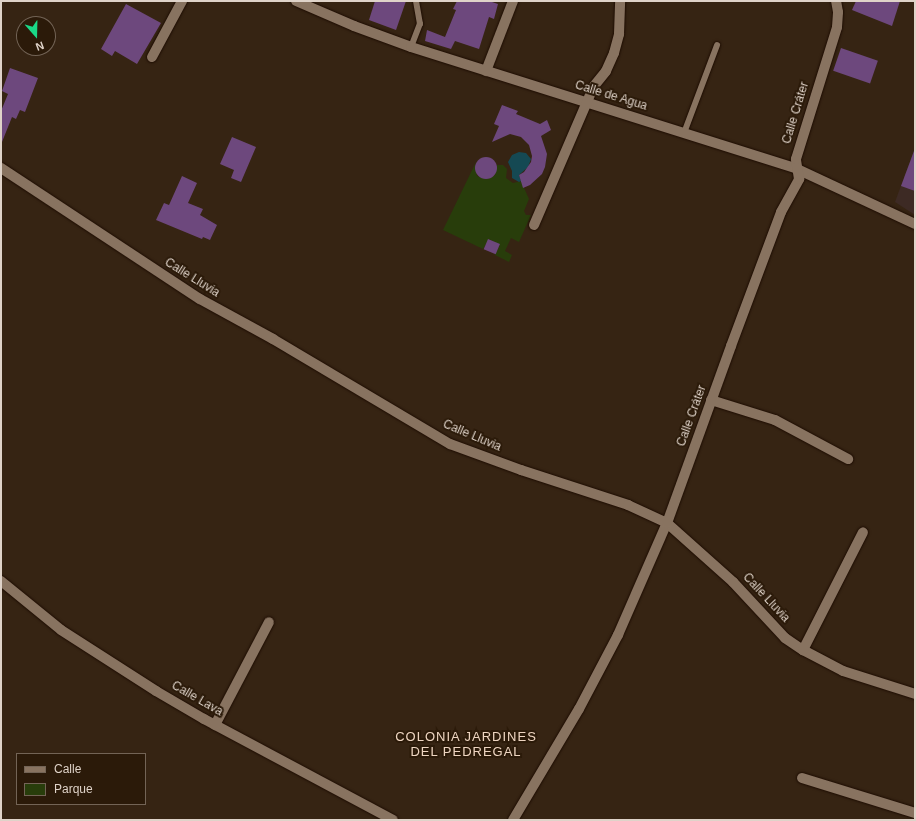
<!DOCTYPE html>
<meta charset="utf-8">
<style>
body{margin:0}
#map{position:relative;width:916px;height:821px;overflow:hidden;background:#362413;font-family:Arial,sans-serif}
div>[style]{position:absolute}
.commercial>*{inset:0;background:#3d2a24}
.green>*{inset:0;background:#283d0b}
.water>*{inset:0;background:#154953}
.building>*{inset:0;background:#6d487d;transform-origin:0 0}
.round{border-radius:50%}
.roads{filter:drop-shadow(0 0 1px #1d0c00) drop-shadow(0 0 1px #1d0c00)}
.lane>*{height:6px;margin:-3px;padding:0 3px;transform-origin:3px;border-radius:3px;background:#887360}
.street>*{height:10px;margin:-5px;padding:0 5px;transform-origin:5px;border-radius:5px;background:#887360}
span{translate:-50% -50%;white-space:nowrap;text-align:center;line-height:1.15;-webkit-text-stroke:4px #2b1a09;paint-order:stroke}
.street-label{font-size:12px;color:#dfd3c9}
.neighbourhood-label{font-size:13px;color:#eed5c1;letter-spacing:1px}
.frame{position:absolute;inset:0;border:2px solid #dfd3c9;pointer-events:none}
.legend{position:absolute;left:16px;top:753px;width:130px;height:52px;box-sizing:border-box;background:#2b1a09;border:1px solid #736456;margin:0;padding:5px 7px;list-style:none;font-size:12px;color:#dfd3c9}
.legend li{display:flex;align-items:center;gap:8px;height:20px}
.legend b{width:20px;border:1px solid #736456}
.north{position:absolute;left:16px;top:16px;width:40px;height:40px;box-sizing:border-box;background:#2b1a09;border:1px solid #736456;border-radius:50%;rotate:160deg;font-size:11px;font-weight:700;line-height:16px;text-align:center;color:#dfd3c9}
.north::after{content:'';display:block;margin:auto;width:14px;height:18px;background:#1ad988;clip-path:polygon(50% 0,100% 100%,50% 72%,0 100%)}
</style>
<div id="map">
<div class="commercial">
<div style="clip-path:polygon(915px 148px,915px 215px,895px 202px)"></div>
</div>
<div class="green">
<div style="clip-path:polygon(476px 162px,475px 167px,477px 176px,487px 179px,495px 175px,497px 165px,503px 165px,507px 169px,506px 178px,513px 183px,521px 181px,529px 199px,524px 211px,526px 215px,531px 215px,519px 242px,511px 238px,505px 251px,512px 255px,509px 262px,495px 255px,500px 245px,489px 239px,483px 249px,443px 230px)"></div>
</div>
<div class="water">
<div style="clip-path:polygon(519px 152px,526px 153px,531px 159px,528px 167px,519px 175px,521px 181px,519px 182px,512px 178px,512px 171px,508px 162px,512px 155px)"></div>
</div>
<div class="building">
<div style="clip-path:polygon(375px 1px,406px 1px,396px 30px,369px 20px)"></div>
<div style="clip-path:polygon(457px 1px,489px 1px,498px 4px,494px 19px,489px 17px,479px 49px,455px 41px,451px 49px,425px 41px,427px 30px,445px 37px,456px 10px,453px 9px)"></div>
<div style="clip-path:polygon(856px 1px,900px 1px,892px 26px,852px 10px)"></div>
<div style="clip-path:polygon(126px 4px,161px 23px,137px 64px,115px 51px,112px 56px,101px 49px)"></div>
<div style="left:841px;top:48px;width:39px;height:24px;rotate:19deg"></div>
<div style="clip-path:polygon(10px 68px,38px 78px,25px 112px,20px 110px,16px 119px,12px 117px,2px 142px,1px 111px,8px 94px,2px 91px)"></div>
<div style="clip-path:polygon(502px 105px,518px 111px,516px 114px,540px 124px,547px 120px,551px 130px,541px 136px,547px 154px,545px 167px,542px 174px,530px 185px,523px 188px,519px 175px,524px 172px,531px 162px,532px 156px,529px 145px,521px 137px,510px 134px,492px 142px,499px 126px,494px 124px)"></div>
<div style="clip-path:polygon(232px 137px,256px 147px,241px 182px,231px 178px,234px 170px,220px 164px)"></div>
<div style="clip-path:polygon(914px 151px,915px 152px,915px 191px,901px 186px)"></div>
<div class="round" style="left:475px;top:157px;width:22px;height:22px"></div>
<div style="clip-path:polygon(182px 176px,197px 183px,188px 203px,203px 209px,200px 215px,217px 225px,210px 240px,203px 237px,202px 239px,156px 220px,164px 203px,169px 205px)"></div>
<div style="left:488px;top:239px;width:13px;height:11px;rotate:23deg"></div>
</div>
<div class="roads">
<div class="lane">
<div style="left:411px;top:47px;width:25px;rotate:-69deg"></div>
<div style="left:420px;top:24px;width:23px;rotate:-100deg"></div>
<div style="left:684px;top:133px;width:94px;rotate:-69.4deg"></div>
</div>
<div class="street">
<div style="left:296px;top:1px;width:63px;rotate:23.3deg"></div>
<div style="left:354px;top:26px;width:61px;rotate:20.2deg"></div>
<div style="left:411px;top:47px;width:405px;rotate:17.5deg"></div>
<div style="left:797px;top:169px;width:130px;rotate:25deg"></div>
<div style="left:152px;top:57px;width:64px;rotate:-61.8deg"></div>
<div style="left:486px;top:71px;width:75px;rotate:-68.9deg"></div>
<div style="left:1px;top:168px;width:238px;rotate:33.4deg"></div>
<div style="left:200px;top:299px;width:83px;rotate:28.7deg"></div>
<div style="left:273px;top:339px;width:206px;rotate:30.7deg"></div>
<div style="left:450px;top:444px;width:76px;rotate:20.1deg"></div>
<div style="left:521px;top:470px;width:113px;rotate:18.1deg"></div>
<div style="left:628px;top:505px;width:43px;rotate:24.8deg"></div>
<div style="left:667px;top:523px;width:89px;rotate:41.8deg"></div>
<div style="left:733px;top:582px;width:76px;rotate:47.1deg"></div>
<div style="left:785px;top:638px;width:22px;rotate:34deg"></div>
<div style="left:803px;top:650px;width:45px;rotate:27.7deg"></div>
<div style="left:843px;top:671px;width:76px;rotate:17.7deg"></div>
<div style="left:534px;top:225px;width:151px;rotate:-66.7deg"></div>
<div style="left:594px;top:86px;width:19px;rotate:-51deg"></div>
<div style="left:606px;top:71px;width:20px;rotate:-66deg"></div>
<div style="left:614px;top:53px;width:20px;rotate:-75deg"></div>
<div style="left:619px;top:34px;width:33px;rotate:-88deg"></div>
<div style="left:711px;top:400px;width:67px;rotate:17.4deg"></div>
<div style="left:775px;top:420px;width:83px;rotate:28.1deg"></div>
<div style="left:1px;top:581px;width:77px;rotate:39.2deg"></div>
<div style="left:61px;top:630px;width:113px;rotate:32.7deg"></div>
<div style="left:156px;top:691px;width:56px;rotate:30.3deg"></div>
<div style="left:204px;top:719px;width:214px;rotate:28.1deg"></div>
<div style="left:803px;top:650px;width:132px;rotate:-63deg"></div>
<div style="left:215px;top:725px;width:116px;rotate:-62.3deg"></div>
<div style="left:802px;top:778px;width:118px;rotate:17.2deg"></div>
<div style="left:513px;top:820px;width:129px;rotate:-59.3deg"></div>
<div style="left:579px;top:709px;width:84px;rotate:-62.2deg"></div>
<div style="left:618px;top:635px;width:122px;rotate:-66.4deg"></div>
<div style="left:667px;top:523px;width:188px;rotate:-70.1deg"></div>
<div style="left:731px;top:346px;width:143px;rotate:-69.5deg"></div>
<div style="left:781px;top:212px;width:38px;rotate:-61deg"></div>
<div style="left:799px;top:179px;width:20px;rotate:-99deg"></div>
<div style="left:796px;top:159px;width:138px;rotate:-72.7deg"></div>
<div style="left:837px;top:27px;width:15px;rotate:-86deg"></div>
<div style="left:838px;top:12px;width:11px;rotate:-100deg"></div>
</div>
</div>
<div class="street-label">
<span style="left:611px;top:96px;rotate:17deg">Calle de Agua</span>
<span style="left:796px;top:113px;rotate:-73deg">Calle Cráter</span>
<span style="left:192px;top:278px;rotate:32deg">Calle Lluvia</span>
<span style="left:692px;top:416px;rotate:-70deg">Calle Cráter</span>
<span style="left:472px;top:436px;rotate:23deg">Calle Lluvia</span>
<span style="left:766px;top:598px;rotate:47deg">Calle Lluvia</span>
<span style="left:197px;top:699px;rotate:30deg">Calle Lava</span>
</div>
<div class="neighbourhood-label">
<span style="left:466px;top:745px">COLONIA JARDINES<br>DEL PEDREGAL</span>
</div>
<div class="frame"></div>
<ul class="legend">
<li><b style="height:5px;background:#887360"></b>Calle</li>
<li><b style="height:11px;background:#283d0b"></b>Parque</li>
</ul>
<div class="north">N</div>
</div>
